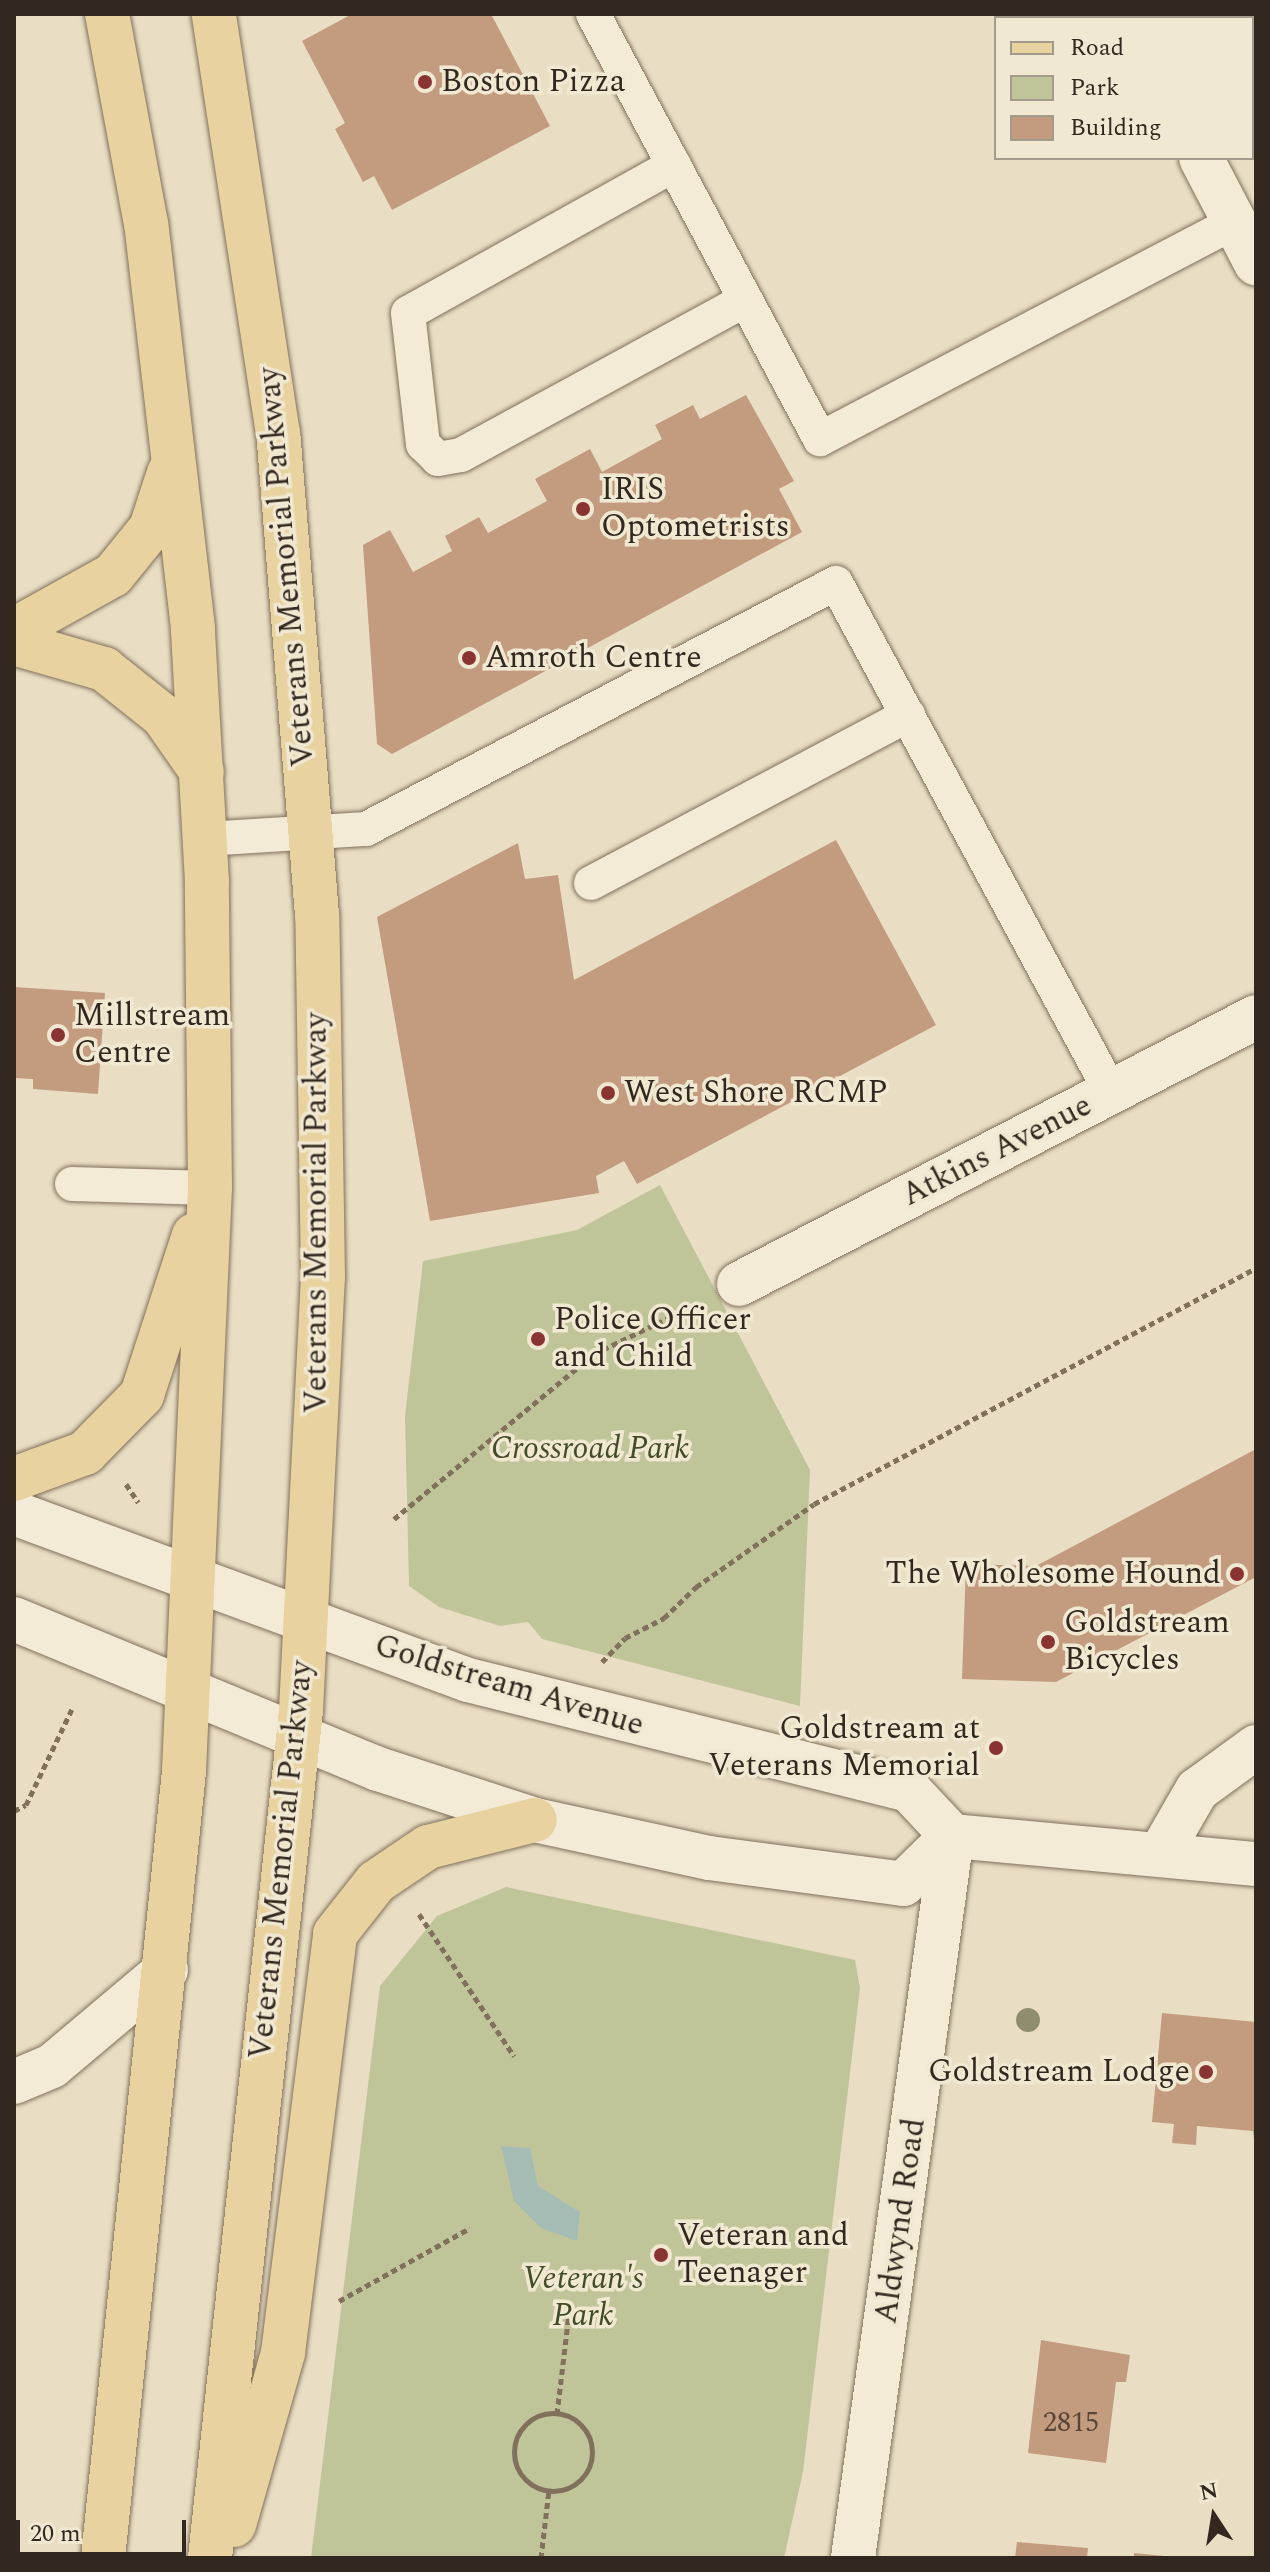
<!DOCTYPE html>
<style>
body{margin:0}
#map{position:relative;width:1270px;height:2572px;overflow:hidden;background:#e9dec4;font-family:Spectral,serif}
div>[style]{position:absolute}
.green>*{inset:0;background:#c0c599}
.water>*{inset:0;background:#a5bcb5}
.building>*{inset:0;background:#c39b7e}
.path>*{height:5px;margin-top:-2.5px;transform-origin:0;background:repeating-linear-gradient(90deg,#81705c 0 6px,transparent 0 10px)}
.path>.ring{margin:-2.5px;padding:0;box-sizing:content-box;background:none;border:5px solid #81705c;border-radius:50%}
.roads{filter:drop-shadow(0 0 2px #81705c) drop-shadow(0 0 2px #81705c)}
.lane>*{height:34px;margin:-17px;padding:0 17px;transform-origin:17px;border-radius:17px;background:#f4ebd6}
.street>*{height:44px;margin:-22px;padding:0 22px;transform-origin:22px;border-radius:22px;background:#f4ebd6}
.secondary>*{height:44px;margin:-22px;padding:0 22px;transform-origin:22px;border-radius:22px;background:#f4ebd6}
.primary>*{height:44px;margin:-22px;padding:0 22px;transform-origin:22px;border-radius:22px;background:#e8d29f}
.trees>*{width:24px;height:24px;margin:-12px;border-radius:50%;background:#8e8e6e}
.dots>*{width:22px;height:22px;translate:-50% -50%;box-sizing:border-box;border:4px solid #f1e8d2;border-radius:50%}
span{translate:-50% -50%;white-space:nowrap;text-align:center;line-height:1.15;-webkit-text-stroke:7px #f1e8d2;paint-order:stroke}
.number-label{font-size:28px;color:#574537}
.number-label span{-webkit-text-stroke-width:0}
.poi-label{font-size:32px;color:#33281f}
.left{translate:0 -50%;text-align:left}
.right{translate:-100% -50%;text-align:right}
.street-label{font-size:32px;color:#33281f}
.park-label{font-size:32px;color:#434d28;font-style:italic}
.frame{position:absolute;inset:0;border:16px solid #33281f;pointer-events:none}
.legend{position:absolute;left:994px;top:16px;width:260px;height:144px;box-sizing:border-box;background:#f1e8d2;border:2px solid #a59b8a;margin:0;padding:10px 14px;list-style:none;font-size:24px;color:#33281f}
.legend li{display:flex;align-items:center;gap:16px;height:40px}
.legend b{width:40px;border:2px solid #a59b8a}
.north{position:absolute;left:1174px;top:2476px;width:80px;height:80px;-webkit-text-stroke:6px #f1e8d2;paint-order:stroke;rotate:348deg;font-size:22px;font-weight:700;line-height:32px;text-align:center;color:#33281f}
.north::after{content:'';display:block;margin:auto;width:28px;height:36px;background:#33281f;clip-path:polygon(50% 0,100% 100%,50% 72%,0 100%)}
.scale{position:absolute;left:16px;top:2520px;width:170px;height:36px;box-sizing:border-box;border:4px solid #33281f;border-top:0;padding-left:10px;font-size:24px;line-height:28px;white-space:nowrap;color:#33281f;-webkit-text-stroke:6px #f1e8d2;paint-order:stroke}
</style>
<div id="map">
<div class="green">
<div style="clip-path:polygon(660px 1185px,810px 1470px,800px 1706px,542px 1639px,528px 1622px,500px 1626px,439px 1607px,409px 1586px,405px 1416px,423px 1261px,577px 1230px)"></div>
<div style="clip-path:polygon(506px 1887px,855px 1960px,860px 1988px,803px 2472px,784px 2558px,311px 2558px,380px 1986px,437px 1916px)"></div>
</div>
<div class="water">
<div style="clip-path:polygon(501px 2146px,530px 2148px,538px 2186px,580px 2212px,577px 2241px,541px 2228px,514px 2201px)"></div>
</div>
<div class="building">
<div style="clip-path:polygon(352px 14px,491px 14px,550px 126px,392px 210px,374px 176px,363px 182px,335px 129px,345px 123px,302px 41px)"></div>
<div style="clip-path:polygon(746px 395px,794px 481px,779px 489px,802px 532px,392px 754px,377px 744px,363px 545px,390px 530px,413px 572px,452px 551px,445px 536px,479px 517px,488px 533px,547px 501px,535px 479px,590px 449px,602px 472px,662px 439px,655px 425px,693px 405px,700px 419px)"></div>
<div style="clip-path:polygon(836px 840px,936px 1025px,637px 1184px,624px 1161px,596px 1176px,599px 1193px,430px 1221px,377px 917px,518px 843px,525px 879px,558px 875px,574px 980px)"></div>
<div style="clip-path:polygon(14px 987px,105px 993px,98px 1094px,33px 1089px,33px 1079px,14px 1078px)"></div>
<div style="clip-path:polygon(1256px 1449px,1256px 1577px,1056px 1682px,962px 1679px,966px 1564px,1036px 1566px)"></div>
<div style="clip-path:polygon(1162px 2013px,1256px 2022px,1256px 2155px,1253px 2131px,1197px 2126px,1196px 2145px,1172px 2143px,1174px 2124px,1152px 2122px)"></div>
<div style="clip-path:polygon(1041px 2340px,1130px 2355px,1126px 2382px,1116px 2382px,1106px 2463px,1028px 2453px)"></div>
<div style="clip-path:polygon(1017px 2542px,1088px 2548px,1087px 2558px,1015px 2558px)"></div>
<div style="clip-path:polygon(1134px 2553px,1165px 2556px,1165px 2558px,1134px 2558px)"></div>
</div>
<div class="path">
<div style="left:126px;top:1484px;width:22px;rotate:56deg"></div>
<div style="left:394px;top:1519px;width:259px;rotate:-39.5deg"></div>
<div style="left:594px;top:1354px;width:112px;rotate:-25.9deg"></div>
<div style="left:602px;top:1662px;width:33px;rotate:-46deg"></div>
<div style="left:625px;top:1638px;width:44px;rotate:-27.1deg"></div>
<div style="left:664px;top:1618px;width:45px;rotate:-44.1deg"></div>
<div style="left:696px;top:1587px;width:144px;rotate:-35.1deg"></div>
<div style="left:814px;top:1504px;width:501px;rotate:-28.1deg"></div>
<div style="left:14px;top:1811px;width:13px;rotate:-27deg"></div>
<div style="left:26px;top:1805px;width:109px;rotate:-64.4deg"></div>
<div style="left:419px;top:1914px;width:171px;rotate:56.2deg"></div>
<div style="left:339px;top:2301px;width:150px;rotate:-29.1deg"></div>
<div class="ring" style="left:514px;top:2413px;width:73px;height:73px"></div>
<div style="left:557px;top:2414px;width:101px;rotate:-83.2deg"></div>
<div style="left:541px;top:2558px;width:68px;rotate:-83.3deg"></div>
</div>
<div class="roads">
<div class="lane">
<div style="left:593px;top:14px;width:482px;rotate:61.9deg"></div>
<div style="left:820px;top:439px;width:468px;rotate:-27.6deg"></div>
<div style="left:674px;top:165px;width:304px;rotate:150.9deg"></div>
<div style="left:408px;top:313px;width:132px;rotate:83.5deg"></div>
<div style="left:423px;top:444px;width:21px;rotate:45deg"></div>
<div style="left:438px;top:459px;width:23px;rotate:-10deg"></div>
<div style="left:461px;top:455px;width:324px;rotate:-28.6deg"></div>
<div style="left:206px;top:839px;width:160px;rotate:-3.6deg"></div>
<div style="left:366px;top:829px;width:530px;rotate:-27.63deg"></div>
<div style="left:836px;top:583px;width:579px;rotate:61.62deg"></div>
<div style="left:591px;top:883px;width:359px;rotate:-27.9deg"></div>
<div style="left:72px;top:1184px;width:138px;rotate:1.7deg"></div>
</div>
<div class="street">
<div style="left:739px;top:1284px;width:582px;rotate:-27.31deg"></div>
<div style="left:1160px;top:1854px;width:74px;rotate:-60deg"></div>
<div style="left:1197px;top:1790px;width:73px;rotate:-36.1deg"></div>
<div style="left:14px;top:2082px;width:41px;rotate:-22.8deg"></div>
<div style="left:52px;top:2066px;width:149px;rotate:-40.1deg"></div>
<div style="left:853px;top:2558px;width:729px;rotate:-82.19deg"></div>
</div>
<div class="secondary">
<div style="left:1126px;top:14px;width:4px;rotate:63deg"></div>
<div style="left:1201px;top:158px;width:119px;rotate:62.4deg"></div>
<div style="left:14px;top:1513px;width:484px;rotate:20.2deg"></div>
<div style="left:468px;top:1680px;width:455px;rotate:14deg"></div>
<div style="left:909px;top:1790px;width:63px;rotate:46.9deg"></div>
<div style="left:952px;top:1836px;width:305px;rotate:5.3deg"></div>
<div style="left:14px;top:1619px;width:394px;rotate:22.4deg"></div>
<div style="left:378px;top:1769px;width:165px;rotate:18deg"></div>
<div style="left:535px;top:1820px;width:178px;rotate:12.3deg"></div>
<div style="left:709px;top:1858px;width:196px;rotate:7.6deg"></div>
<div style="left:903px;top:1884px;width:69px;rotate:-44.4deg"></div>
</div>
<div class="primary">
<div style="left:14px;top:630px;width:113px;rotate:-29.1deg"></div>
<div style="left:113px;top:575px;width:60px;rotate:-51deg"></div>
<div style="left:151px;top:528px;width:58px;rotate:-71.9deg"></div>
<div style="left:14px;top:643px;width:94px;rotate:16.1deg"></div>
<div style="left:104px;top:669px;width:75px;rotate:38.5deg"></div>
<div style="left:163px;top:716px;width:68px;rotate:55.1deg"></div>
<div style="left:14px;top:1479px;width:76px;rotate:-20.1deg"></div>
<div style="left:85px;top:1453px;width:81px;rotate:-45.5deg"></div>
<div style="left:142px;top:1395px;width:168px;rotate:-72deg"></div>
<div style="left:234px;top:2525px;width:179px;rotate:-74.1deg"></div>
<div style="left:283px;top:2353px;width:422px;rotate:-82.9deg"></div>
<div style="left:335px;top:1934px;width:66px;rotate:-51.7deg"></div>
<div style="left:376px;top:1882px;width:63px;rotate:-33.9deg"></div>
<div style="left:428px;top:1847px;width:110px;rotate:-14.2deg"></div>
<div style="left:103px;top:2558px;width:791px;rotate:-84.12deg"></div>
<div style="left:184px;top:1771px;width:584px;rotate:-87.45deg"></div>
<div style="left:210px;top:1188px;width:306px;rotate:-90.6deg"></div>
<div style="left:207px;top:882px;width:254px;rotate:-93.2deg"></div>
<div style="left:193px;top:628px;width:407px;rotate:-96.6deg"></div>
<div style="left:146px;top:224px;width:214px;rotate:-100.5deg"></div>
<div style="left:210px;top:2558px;width:853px;rotate:-83.87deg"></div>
<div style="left:301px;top:1710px;width:434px;rotate:-87.1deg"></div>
<div style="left:323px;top:1277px;width:362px;rotate:-90.9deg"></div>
<div style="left:317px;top:915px;width:483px;rotate:-94.6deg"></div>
<div style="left:278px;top:434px;width:425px;rotate:-98.7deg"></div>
</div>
</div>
<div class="trees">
<div style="left:1028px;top:2020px"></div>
</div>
<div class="dots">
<div style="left:425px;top:82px;background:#893333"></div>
<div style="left:583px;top:509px;background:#893333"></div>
<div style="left:469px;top:658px;background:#893333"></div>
<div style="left:58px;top:1035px;background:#893333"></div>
<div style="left:608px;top:1093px;background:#893333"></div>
<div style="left:538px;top:1339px;background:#893333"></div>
<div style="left:1237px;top:1574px;background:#893333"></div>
<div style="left:1048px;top:1642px;background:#893333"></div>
<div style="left:996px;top:1748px;background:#893333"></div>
<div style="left:1206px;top:2072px;background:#893333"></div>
<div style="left:661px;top:2255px;background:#893333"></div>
</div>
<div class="number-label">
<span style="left:1071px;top:2423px">2815</span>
</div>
<div class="poi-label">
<span class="left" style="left:441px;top:82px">Boston Pizza</span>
<span class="left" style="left:601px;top:509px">IRIS<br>Optometrists</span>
<span class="left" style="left:485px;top:658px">Amroth Centre</span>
<span class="left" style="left:74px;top:1035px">Millstream<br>Centre</span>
<span class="left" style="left:624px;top:1093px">West Shore RCMP</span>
<span class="left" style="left:554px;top:1339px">Police Officer<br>and Child</span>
<span class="right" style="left:1221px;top:1574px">The Wholesome Hound</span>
<span class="left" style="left:1064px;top:1642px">Goldstream<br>Bicycles</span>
<span class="right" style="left:980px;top:1748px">Goldstream at<br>Veterans Memorial</span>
<span class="right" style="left:1190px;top:2072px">Goldstream Lodge</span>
<span class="left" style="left:677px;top:2255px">Veteran and<br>Teenager</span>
</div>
<div class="street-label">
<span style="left:287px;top:567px;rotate:-95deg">Veterans Memorial Parkway</span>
<span style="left:997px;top:1151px;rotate:-27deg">Atkins Avenue</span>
<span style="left:317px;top:1213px;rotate:-90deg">Veterans Memorial Parkway</span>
<span style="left:509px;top:1686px;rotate:17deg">Goldstream Avenue</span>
<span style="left:282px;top:1860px;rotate:-84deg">Veterans Memorial Parkway</span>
<span style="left:901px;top:2221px;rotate:-82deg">Aldwynd Road</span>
</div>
<div class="park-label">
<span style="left:590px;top:1449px">Crossroad Park</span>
<span style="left:583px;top:2298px">Veteran's<br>Park</span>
</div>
<div class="frame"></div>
<ul class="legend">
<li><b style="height:10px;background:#e8d29f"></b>Road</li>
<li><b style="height:22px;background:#c0c599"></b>Park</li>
<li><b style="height:22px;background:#c39b7e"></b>Building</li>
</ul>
<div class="north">N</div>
<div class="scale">20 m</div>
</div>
